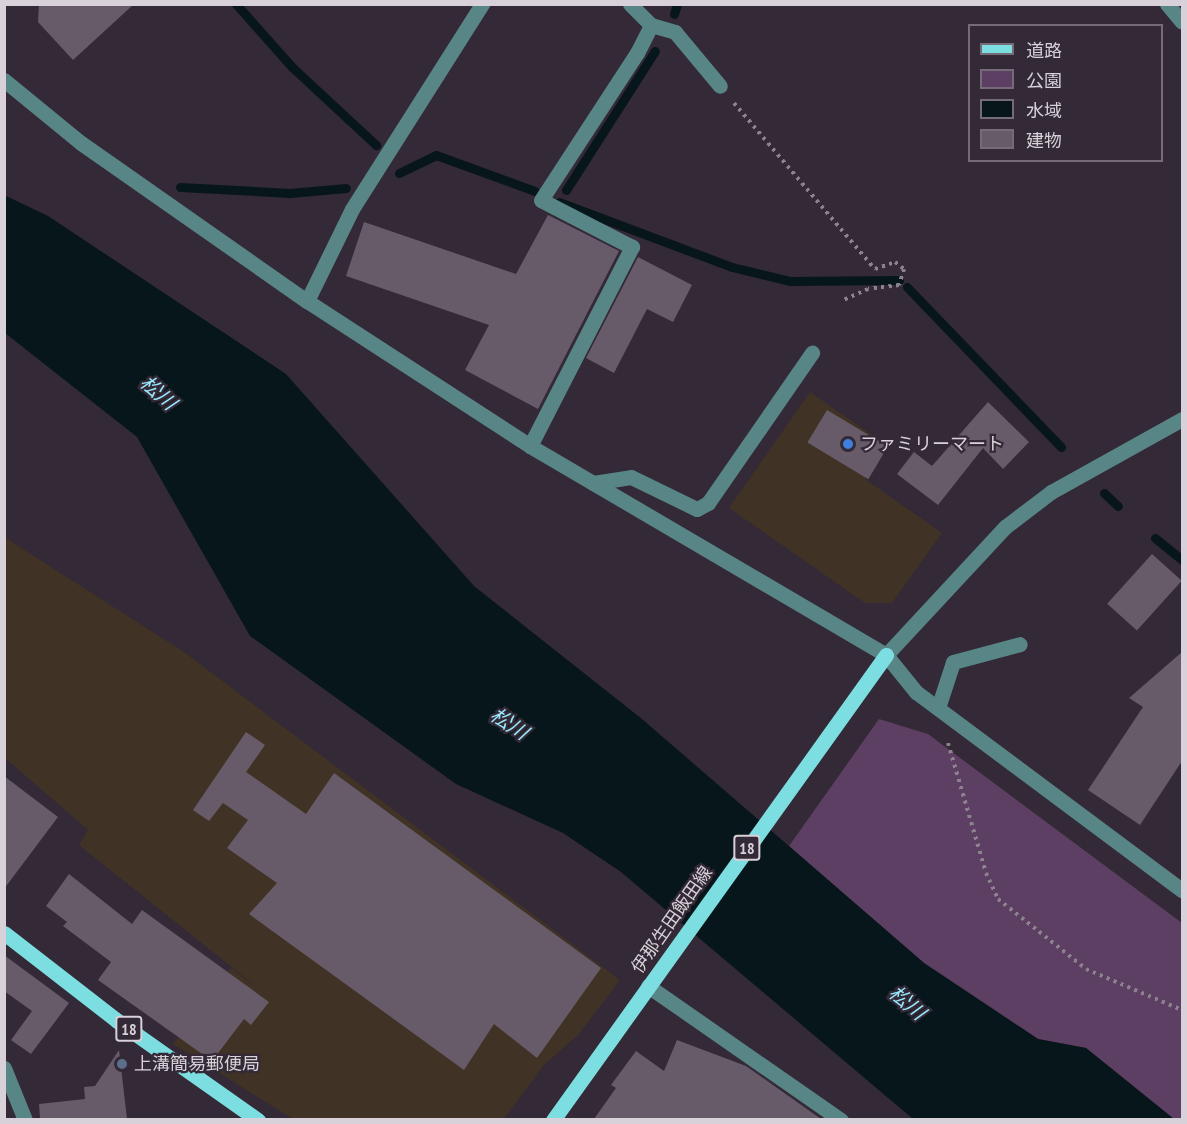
<!DOCTYPE html>
<meta charset="utf-8">
<style>
body{margin:0}
#map{position:relative;width:1187px;height:1124px;overflow:hidden;background:#342936;font-family:"PT Sans Narrow","Noto Sans JP",sans-serif}
div>[style]{position:absolute}
.commercial>*{inset:0;background:#403225}
.green>*{inset:0;background:#5c3f62}
.water>*{inset:0;background:#07161a}
.stream>*{height:9px;margin:-4.5px;padding:0 4.5px;transform-origin:4.5px;border-radius:4.5px;background:#07161a}
.building>*{inset:0;background:#675b6a;transform-origin:0 0}
.path>*{height:4px;margin-top:-2px;transform-origin:0;background:repeating-linear-gradient(90deg,#8c838e 0 3px,transparent 0 7.5px)}
.minor>*{height:15px;margin:-7.5px;padding:0 7.5px;transform-origin:7.5px;border-radius:7.5px;background:#588586}
.major>*{height:15px;margin:-7.5px;padding:0 7.5px;transform-origin:7.5px;border-radius:7.5px;background:#7cdee0}
.dots>*{width:16px;height:16px;translate:-50% -50%;box-sizing:border-box;border:3px solid #342936;border-radius:50%}
span{translate:-50% -50%;white-space:nowrap;text-align:center;line-height:1.15;-webkit-text-stroke:4.5px #342936;paint-order:stroke}
.shield-label span{padding:2px 4px;background:#342936;border:2px solid;border-radius:4px;-webkit-text-stroke-width:0}
.shield-label{font-size:16px;color:#d8d1d9;font-weight:700}
.poi-label{font-size:18px;color:#d8d1d9}
.left{translate:0 -50%;text-align:left}
.street-label{font-size:18px;color:#d8d1d9}
.water-label{font-size:20px;color:#99eafd;font-style:italic}
.frame{position:absolute;inset:0;border:6px solid #d8d1d9;pointer-events:none}
.legend{position:absolute;left:968px;top:24px;width:195px;height:138px;box-sizing:border-box;background:#342936;border:2px solid #766c77;margin:0;padding:8px 10px;list-style:none;font-size:18px;color:#d8d1d9}
.legend li{display:flex;align-items:center;gap:12px;height:30px}
.legend b{width:30px;border:2px solid #766c77}
</style>
<div id="map">
<div class="commercial">
<div style="clip-path:polygon(810px 392px,888px 446px,865px 479px,942px 533px,892px 603px,865px 603px,729px 508px)"></div>
<div style="clip-path:polygon(4px 537px,184px 652px,620px 980px,579px 1034px,543px 1066px,504px 1119px,293px 1119px,173px 1044px,231px 968px,269px 997px,79px 845px,88px 830px,5px 758px)"></div>
</div>
<div class="green">
<div style="clip-path:polygon(879px 719px,928px 734px,1182px 923px,1182px 1119px,1174px 1119px,1086px 1048px,1038px 1039px,924px 963px,789px 846px)"></div>
</div>
<div class="water">
<div style="clip-path:polygon(4px 195px,48px 216px,286px 374px,474px 586px,642px 719px,924px 963px,1038px 1039px,1086px 1048px,1174px 1119px,913px 1119px,621px 872px,563px 833px,456px 784px,250px 636px,137px 437px,5px 333px)"></div>
</div>
<div class="stream">
<div style="left:236px;top:4px;width:84px;rotate:48.4deg"></div>
<div style="left:292px;top:67px;width:115px;rotate:42.9deg"></div>
<div style="left:674px;top:14px;width:10px;rotate:-73deg"></div>
<div style="left:399px;top:173px;width:41px;rotate:-25.9deg"></div>
<div style="left:436px;top:155px;width:105px;rotate:20deg"></div>
<div style="left:180px;top:187px;width:110px;rotate:3.1deg"></div>
<div style="left:290px;top:193px;width:56px;rotate:-5.1deg"></div>
<div style="left:566px;top:190px;width:165px;rotate:-57.4deg"></div>
<div style="left:559px;top:202px;width:185px;rotate:20.6deg"></div>
<div style="left:732px;top:267px;width:60px;rotate:13.6deg"></div>
<div style="left:790px;top:281px;width:109px;rotate:-0.5deg"></div>
<div style="left:907px;top:287px;width:222px;rotate:46.1deg"></div>
<div style="left:1104px;top:493px;width:19px;rotate:43deg"></div>
<div style="left:1155px;top:538px;width:35px;rotate:39deg"></div>
</div>
<div class="building">
<div style="clip-path:polygon(39px 4px,134px 4px,73px 60px,38px 22px)"></div>
<div style="clip-path:polygon(548px 215px,619px 251px,538px 409px,465px 370px,489px 325px,346px 276px,364px 222px,516px 274px)"></div>
<div style="clip-path:polygon(638px 257px,692px 285px,673px 322px,647px 309px,614px 373px,586px 358px)"></div>
<div style="clip-path:polygon(988px 402px,1029px 442px,1003px 469px,983px 448px,938px 505px,897px 474px,914px 452px,932px 466px)"></div>
<div style="left:827px;top:410px;width:71px;height:38px;rotate:31deg"></div>
<div style="left:1152px;top:554px;width:40px;height:67px;rotate:42deg"></div>
<div style="clip-path:polygon(1182px 652px,1182px 761px,1140px 825px,1088px 790px,1143px 707px,1129px 698px)"></div>
<div style="clip-path:polygon(246px 732px,265px 745px,246px 772px,306px 814px,334px 773px,601px 968px,537px 1058px,494px 1024px,464px 1070px,249px 914px,277px 883px,227px 848px,248px 820px,223px 803px,209px 821px,193px 810px)"></div>
<div style="clip-path:polygon(4px 776px,58px 817px,4px 889px)"></div>
<div style="clip-path:polygon(69px 874px,132px 924px,142px 910px,269px 1002px,251px 1025px,244px 1019px,212px 1061px,98px 980px,111px 962px,63px 926px,67px 922px,46px 906px)"></div>
<div style="clip-path:polygon(4px 955px,69px 1003px,31px 1054px,11px 1040px,32px 1011px,4px 991px)"></div>
<div style="clip-path:polygon(677px 1040px,746px 1066px,821px 1119px,594px 1119px,616px 1088px,611px 1085px,636px 1051px,664px 1071px)"></div>
<div style="clip-path:polygon(119px 1050px,127px 1119px,40px 1119px,39px 1104px,85px 1099px,84px 1087px,95px 1086px)"></div>
</div>
<div class="path">
<div style="left:734px;top:103px;width:218px;rotate:49.7deg"></div>
<div style="left:875px;top:269px;width:21px;rotate:-19deg"></div>
<div style="left:895px;top:262px;width:11px;rotate:38deg"></div>
<div style="left:904px;top:269px;width:17px;rotate:107deg"></div>
<div style="left:899px;top:285px;width:31px;rotate:173deg"></div>
<div style="left:868px;top:289px;width:27px;rotate:156deg"></div>
<div style="left:948px;top:743px;width:135px;rotate:73.7deg"></div>
<div style="left:986px;top:873px;width:29px;rotate:65deg"></div>
<div style="left:998px;top:899px;width:112px;rotate:38.5deg"></div>
<div style="left:1086px;top:969px;width:104px;rotate:23.1deg"></div>
</div>
<div class="minor">
<div style="left:630px;top:4px;width:30px;rotate:45deg"></div>
<div style="left:1167px;top:4px;width:23px;rotate:50deg"></div>
<div style="left:4px;top:80px;width:99px;rotate:39.3deg"></div>
<div style="left:81px;top:143px;width:276px;rotate:35deg"></div>
<div style="left:307px;top:301px;width:266px;rotate:33deg"></div>
<div style="left:530px;top:446px;width:413px;rotate:30.4deg"></div>
<div style="left:886px;top:655px;width:48px;rotate:51deg"></div>
<div style="left:916px;top:692px;width:332px;rotate:36.7deg"></div>
<div style="left:307px;top:301px;width:102px;rotate:-63.9deg"></div>
<div style="left:352px;top:209px;width:243px;rotate:-57.6deg"></div>
<div style="left:530px;top:446px;width:224px;rotate:-62.9deg"></div>
<div style="left:632px;top:247px;width:102px;rotate:-152.7deg"></div>
<div style="left:541px;top:200px;width:176px;rotate:-56.9deg"></div>
<div style="left:637px;top:53px;width:31px;rotate:-63deg"></div>
<div style="left:651px;top:25px;width:25px;rotate:16deg"></div>
<div style="left:675px;top:32px;width:70px;rotate:50.2deg"></div>
<div style="left:593px;top:483px;width:38px;rotate:-9deg"></div>
<div style="left:631px;top:477px;width:73px;rotate:25.9deg"></div>
<div style="left:697px;top:509px;width:13px;rotate:-29deg"></div>
<div style="left:708px;top:503px;width:183px;rotate:-55.3deg"></div>
<div style="left:886px;top:655px;width:175px;rotate:-47.1deg"></div>
<div style="left:1005px;top:527px;width:58px;rotate:-37.3deg"></div>
<div style="left:1051px;top:492px;width:150px;rotate:-29.1deg"></div>
<div style="left:938px;top:708px;width:48px;rotate:-71.9deg"></div>
<div style="left:953px;top:662px;width:69px;rotate:-15deg"></div>
<div style="left:648px;top:986px;width:235px;rotate:34.8deg"></div>
<div style="left:4px;top:1068px;width:56px;rotate:68deg"></div>
</div>
<div class="major">
<div style="left:4px;top:933px;width:142px;rotate:37.8deg"></div>
<div style="left:116px;top:1020px;width:174px;rotate:35.2deg"></div>
<div style="left:553px;top:1120px;width:572px;rotate:-54.39deg"></div>
</div>
<div class="dots">
<div style="left:848px;top:444px;background:#3f7fe0"></div>
<div style="left:122px;top:1064px;background:#5c6f8a"></div>
</div>
<div class="shield-label">
<span style="left:747px;top:848px">18</span>
<span style="left:129px;top:1029px">18</span>
</div>
<div class="poi-label">
<span class="left" style="left:860px;top:444px">ファミリーマート</span>
<span class="left" style="left:134px;top:1064px">上溝簡易郵便局</span>
</div>
<div class="street-label">
<span style="left:672px;top:920px;rotate:-55deg">伊那生田飯田線</span>
</div>
<div class="water-label">
<span style="left:158px;top:393px;rotate:42deg">松川</span>
<span style="left:509px;top:724px;rotate:33deg">松川</span>
<span style="left:907px;top:1003px;rotate:40deg">松川</span>
</div>
<div class="frame"></div>
<ul class="legend">
<li><b style="height:8px;background:#7cdee0"></b>道路</li>
<li><b style="height:16px;background:#5c3f62"></b>公園</li>
<li><b style="height:16px;background:#07161a"></b>水域</li>
<li><b style="height:16px;background:#675b6a"></b>建物</li>
</ul>
</div>
